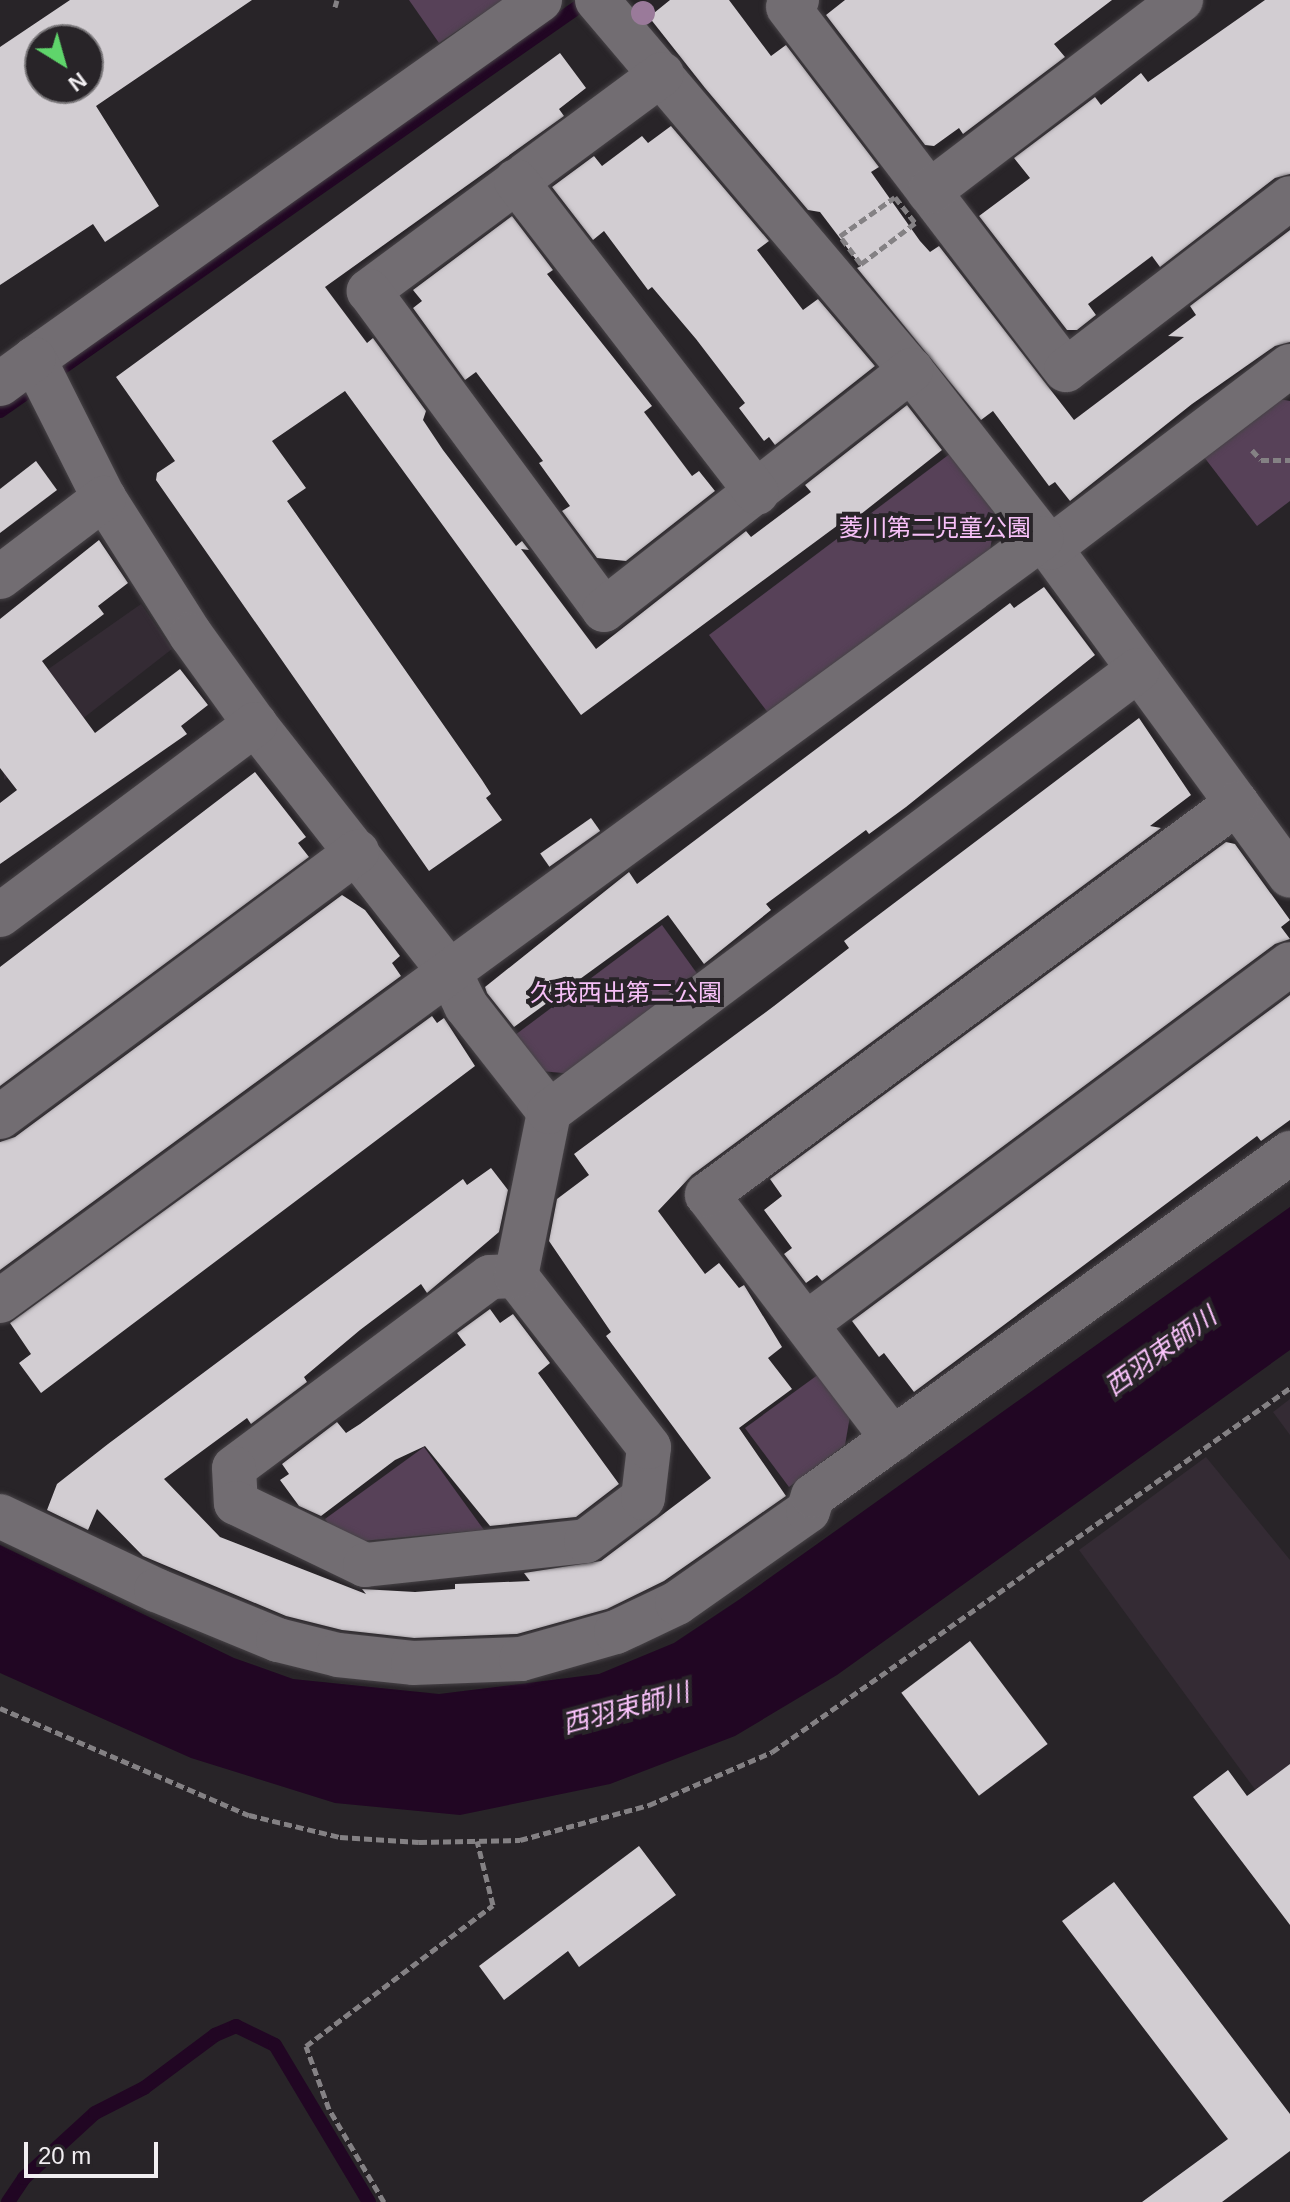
<!DOCTYPE html>
<meta charset="utf-8">
<style>
body{margin:0}
#map{position:relative;width:1290px;height:2202px;overflow:hidden;background:#282428;font-family:Arial,"Noto Sans JP",sans-serif}
div>[style]{position:absolute}
.built>*{inset:0;background:#342b34}
.green>*{inset:0;background:#574158}
.water>*{inset:0;background:#210623}
.stream>*{height:14px;margin:-7px;padding:0 7px;transform-origin:7px;border-radius:7px;background:#210623}
.building>*{inset:0;background:#d2cdd2;transform-origin:0 0}
.path>*{height:5px;margin-top:-2.5px;transform-origin:0;background:repeating-linear-gradient(90deg,#848184 0 8px,transparent 0 12px)}
.roads{filter:drop-shadow(0 0 2px #474347) drop-shadow(0 0 2px #474347)}
.minor>*{height:44px;margin:-22px;padding:0 22px;transform-origin:22px;border-radius:22px;background:#726d72}
.trees>*{width:24px;height:24px;margin:-12px;border-radius:50%;background:#9a7a9a}
span{translate:-50% -50%;white-space:nowrap;text-align:center;line-height:1.15;-webkit-text-stroke:8px #282428;paint-order:stroke}
.park-label{font-size:24px;color:#f7c0f8}
.water-label{font-size:26px;color:#fcc4fd;font-style:italic}
.north{position:absolute;left:24px;top:24px;width:80px;height:80px;box-sizing:border-box;background:#282428;border:2px solid #787578;border-radius:50%;rotate:143deg;font-size:22px;font-weight:700;line-height:32px;text-align:center;color:#f1eef1}
.north::after{content:'';display:block;margin:auto;width:28px;height:36px;background:#5fd56b;clip-path:polygon(50% 0,100% 100%,50% 72%,0 100%)}
.scale{position:absolute;left:24px;top:2142px;width:134px;height:36px;box-sizing:border-box;border:4px solid #f1eef1;border-top:0;padding-left:10px;font-size:24px;line-height:28px;white-space:nowrap;color:#f1eef1;-webkit-text-stroke:6px #282428;paint-order:stroke}
</style>
<div id="map">
<div class="built">
<div style="clip-path:polygon(141px 604px,172px 649px,4px 780px,0 703px)"></div>
<div style="clip-path:polygon(1290px 1399px,1290px 1435px,1273px 1412px)"></div>
<div style="clip-path:polygon(1206px 1457px,1290px 1560px,1290px 1837px,1079px 1550px)"></div>
</div>
<div class="green">
<div style="clip-path:polygon(409px 0,503px 0,439px 43px)"></div>
<div style="clip-path:polygon(1279px 399px,1290px 401px,1290px 501px,1257px 526px,1204px 457px)"></div>
<div style="clip-path:polygon(951px 453px,996px 515px,990px 550px,769px 714px,709px 635px)"></div>
<div style="clip-path:polygon(662px 925px,701px 979px,573px 1074px,541px 1071px,515px 1035px)"></div>
<div style="clip-path:polygon(819px 1374px,850px 1416px,845px 1445px,789px 1487px,745px 1428px)"></div>
<div style="clip-path:polygon(424px 1447px,484px 1530px,362px 1541px,330px 1526px,325px 1519px)"></div>
</div>
<div class="water">
<div style="clip-path:polygon(1290px 1207px,1290px 1350px,837px 1675px,735px 1736px,610px 1784px,460px 1815px,335px 1803px,191px 1758px,0 1673px,0 1545px,234px 1658px,293px 1679px,439px 1694px,599px 1674px,674px 1643px,740px 1599px)"></div>
</div>
<div class="stream">
<div style="left:0;top:411px;width:717px;rotate:-34.95deg"></div>
<div style="left:8px;top:2202px;width:29px;rotate:-56deg"></div>
<div style="left:24px;top:2178px;width:96px;rotate:-42.5deg"></div>
<div style="left:95px;top:2113px;width:55px;rotate:-27deg"></div>
<div style="left:144px;top:2088px;width:89px;rotate:-36.7deg"></div>
<div style="left:215px;top:2035px;width:23px;rotate:-23deg"></div>
<div style="left:236px;top:2026px;width:43px;rotate:26deg"></div>
<div style="left:275px;top:2045px;width:183px;rotate:59.1deg"></div>
</div>
<div class="building">
<div style="clip-path:polygon(evenodd,70px 0,252px 0,96px 106px,159px 206px,105px 242px,93px 224px,0 285px,0 47px,70px 0,40px 40px,88px 40px,88px 88px,40px 88px,40px 40px)"></div>
<div style="clip-path:polygon(670px 0,729px 0,771px 56px,786px 45px,879px 167px,871px 172px,920px 241px,930px 252px,939px 246px,1074px 420px,1184px 337px,1168px 336px,1196px 315px,1190px 306px,1290px 230px,1290px 342px,1275px 346px,1192px 404px,1070px 501px,1055px 482px,1049px 486px,993px 411px,981px 420px,857px 268px,861px 266px,820px 212px,808px 210px,705px 88px,649px 17px)"></div>
<div style="clip-path:polygon(845px 0,1112px 0,1054px 44px,1065px 57px,963px 134px,959px 128px,934px 146px,925px 145px,826px 15px)"></div>
<div style="clip-path:polygon(1265px 0,1290px 0,1290px 174px,1275px 178px,1160px 267px,1152px 256px,1088px 304px,1096px 315px,1077px 330px,1067px 330px,979px 216px,1030px 178px,1014px 158px,1095px 97px,1101px 105px,1141px 73px,1148px 82px)"></div>
<div style="clip-path:polygon(560px 53px,586px 88px,559px 109px,564px 116px,325px 287px,367px 343px,373px 338px,426px 411px,423px 420px,443px 450px,516px 546px,522px 541px,529px 550px,521px 549px,596px 649px,746px 531px,751px 537px,811px 492px,805px 485px,907px 405px,942px 450px,856px 518px,853px 514px,581px 715px,345px 391px,272px 441px,306px 488px,287px 501px,482px 780px,491px 794px,486px 798px,502px 820px,429px 871px,156px 480px,157px 473px,175px 461px,116px 377px)"></div>
<div style="clip-path:polygon(671px 126px,769px 241px,757px 250px,803px 310px,818px 299px,875px 366px,775px 445px,769px 437px,764px 441px,739px 408px,745px 403px,696px 339px,652px 287px,648px 290px,604px 231px,593px 240px,552px 187px,594px 156px,602px 166px,642px 136px,648px 143px)"></div>
<div style="clip-path:polygon(512px 216px,553px 270px,547px 274px,652px 406px,644px 412px,692px 476px,699px 471px,715px 491px,626px 561px,597px 558px,562px 511px,570px 506px,539px 463px,543px 461px,476px 372px,465px 380px,413px 308px,422px 301px,413px 290px)"></div>
<div style="clip-path:polygon(36px 461px,57px 490px,0 533px,0 489px)"></div>
<div style="clip-path:polygon(99px 540px,128px 583px,98px 606px,104px 614px,42px 661px,95px 733px,180px 669px,208px 705px,181px 726px,187px 734px,0 864px,0 803px,17px 790px,0 768px,0 619px)"></div>
<div style="clip-path:polygon(1044px 587px,1095px 655px,906px 807px,869px 834px,866px 830px,766px 904px,771px 910px,704px 964px,668px 915px,514px 1027px,487px 993px,485px 987px,629px 872px,637px 884px,1010px 603px,1014px 608px)"></div>
<div style="clip-path:polygon(1139px 718px,1191px 795px,1150px 826px,1161px 828px,692px 1175px,658px 1211px,705px 1274px,719px 1263px,739px 1288px,744px 1285px,782px 1347px,768px 1358px,792px 1389px,739px 1428px,786px 1496px,664px 1581px,607px 1609px,517px 1634px,414px 1638px,342px 1630px,286px 1616px,143px 1556px,97px 1509px,88px 1530px,47px 1510px,57px 1484px,108px 1444px,463px 1179px,467px 1185px,491px 1168px,508px 1190px,499px 1232px,427px 1293px,421px 1284px,360px 1330px,304px 1377px,307px 1382px,251px 1424px,247px 1418px,164px 1479px,220px 1537px,366px 1594px,362px 1589px,415px 1592px,455px 1589px,455px 1584px,530px 1581px,524px 1573px,601px 1561px,711px 1478px,606px 1336px,611px 1332px,549px 1241px,557px 1199px,589px 1175px,574px 1154px,774px 1006px,849px 948px,844px 941px)"></div>
<div style="clip-path:polygon(255px 772px,306px 837px,298px 843px,309px 857px,0 1086px,0 967px)"></div>
<div style="left:591px;top:818px;width:16px;height:62px;rotate:55deg"></div>
<div style="clip-path:polygon(1226px 842px,1235px 844px,1290px 920px,1281px 927px,1290px 939px,1275px 944px,822px 1281px,817px 1275px,806px 1283px,784px 1254px,792px 1248px,764px 1210px,782px 1196px,770px 1179px)"></div>
<div style="clip-path:polygon(342px 895px,365px 910px,400px 956px,392px 963px,401px 976px,0 1270px,0 1142px,15px 1137px)"></div>
<div style="clip-path:polygon(1290px 995px,1290px 1120px,1261px 1141px,1257px 1136px,914px 1392px,884px 1353px,879px 1357px,852px 1321px)"></div>
<div style="clip-path:polygon(432px 1016px,437px 1023px,444px 1018px,475px 1066px,41px 1393px,19px 1363px,31px 1354px,10px 1323px)"></div>
<div style="clip-path:polygon(490px 1309px,500px 1323px,513px 1314px,550px 1363px,538px 1373px,619px 1484px,576px 1517px,490px 1526px,425px 1446px,395px 1460px,321px 1516px,299px 1506px,280px 1480px,289px 1474px,282px 1464px,337px 1422px,346px 1433px,360px 1424px,466px 1345px,457px 1333px)"></div>
<div style="left:970px;top:1641px;width:129px;height:86px;rotate:53deg"></div>
<div style="clip-path:polygon(1290px 1764px,1290px 1925px,1193px 1797px,1228px 1770px,1247px 1796px)"></div>
<div style="clip-path:polygon(639px 1846px,676px 1895px,579px 1967px,568px 1951px,504px 2000px,479px 1966px)"></div>
<div style="clip-path:polygon(1114px 1882px,1290px 2114px,1290px 2151px,1222px 2202px,1142px 2202px,1228px 2139px,1062px 1921px)"></div>
</div>
<div class="path">
<div style="left:335px;top:7px;width:7px;rotate:-74deg"></div>
<div style="left:895px;top:197px;width:33px;rotate:52deg"></div>
<div style="left:915px;top:223px;width:68px;rotate:142.8deg"></div>
<div style="left:861px;top:264px;width:35px;rotate:-127deg"></div>
<div style="left:840px;top:236px;width:67px;rotate:-35.3deg"></div>
<div style="left:1252px;top:450px;width:13px;rotate:48deg"></div>
<div style="left:1261px;top:460px;width:29px"></div>
<div style="left:0;top:1708px;width:271px;rotate:23.3deg"></div>
<div style="left:249px;top:1815px;width:94px;rotate:13.6deg"></div>
<div style="left:340px;top:1837px;width:79px;rotate:3.6deg"></div>
<div style="left:419px;top:1842px;width:101px;rotate:-1.1deg"></div>
<div style="left:520px;top:1840px;width:134px;rotate:-15.2deg"></div>
<div style="left:649px;top:1805px;width:134px;rotate:-23.3deg"></div>
<div style="left:772px;top:1752px;width:633px;rotate:-35.1deg"></div>
<div style="left:384px;top:2202px;width:108px;rotate:-120.6deg"></div>
<div style="left:329px;top:2109px;width:67px;rotate:-110.1deg"></div>
<div style="left:306px;top:2046px;width:234px;rotate:-37deg"></div>
<div style="left:493px;top:1905px;width:66px;rotate:-104deg"></div>
</div>
<div class="roads">
<div class="minor">
<div style="left:540px;top:0;width:620px;rotate:144.64deg"></div>
<div style="left:34px;top:359px;width:156px;rotate:63.3deg"></div>
<div style="left:104px;top:498px;width:162px;rotate:57.6deg"></div>
<div style="left:191px;top:635px;width:110px;rotate:54.3deg"></div>
<div style="left:255px;top:724px;width:316px;rotate:51.9deg"></div>
<div style="left:450px;top:973px;width:37px;rotate:64deg"></div>
<div style="left:466px;top:1006px;width:135px;rotate:51.9deg"></div>
<div style="left:597px;top:0;width:485px;rotate:49.7deg"></div>
<div style="left:911px;top:370px;width:226px;rotate:52deg"></div>
<div style="left:1050px;top:548px;width:406px;rotate:53.8deg"></div>
<div style="left:797px;top:0;width:11px;rotate:142deg"></div>
<div style="left:788px;top:7px;width:457px;rotate:52.6deg"></div>
<div style="left:1066px;top:370px;width:282px;rotate:-37.5deg"></div>
<div style="left:662px;top:74px;width:365px;rotate:143.5deg"></div>
<div style="left:369px;top:291px;width:396px;rotate:53.6deg"></div>
<div style="left:604px;top:610px;width:390px;rotate:-38deg"></div>
<div style="left:516px;top:181px;width:394px;rotate:52.3deg"></div>
<div style="left:929px;top:192px;width:317px;rotate:-37.3deg"></div>
<div style="left:0;top:384px;width:42px;rotate:-36.3deg"></div>
<div style="left:1050px;top:548px;width:301px;rotate:-37.2deg"></div>
<div style="left:0;top:577px;width:131px;rotate:-37.2deg"></div>
<div style="left:0;top:915px;width:319px;rotate:-36.8deg"></div>
<div style="left:0;top:1117px;width:445px;rotate:-36.6deg"></div>
<div style="left:516px;top:1276px;width:26px;rotate:178deg"></div>
<div style="left:490px;top:1277px;width:319px;rotate:143.3deg"></div>
<div style="left:234px;top:1468px;width:35px;rotate:87deg"></div>
<div style="left:236px;top:1503px;width:143px;rotate:25.7deg"></div>
<div style="left:365px;top:1565px;width:222px;rotate:-6.2deg"></div>
<div style="left:586px;top:1541px;width:71px;rotate:-37deg"></div>
<div style="left:643px;top:1498px;width:51px;rotate:-83.3deg"></div>
<div style="left:649px;top:1447px;width:217px;rotate:-127.9deg"></div>
<div style="left:516px;top:1276px;width:167px;rotate:-78.6deg"></div>
<div style="left:549px;top:1112px;width:736px;rotate:-36.89deg"></div>
<div style="left:0;top:1301px;width:1291px;rotate:-36.21deg"></div>
<div style="left:806px;top:1324px;width:603px;rotate:-36.64deg"></div>
<div style="left:893px;top:1439px;width:307px;rotate:-127.3deg"></div>
<div style="left:707px;top:1195px;width:659px;rotate:-36.49deg"></div>
<div style="left:0;top:1516px;width:173px;rotate:25.4deg"></div>
<div style="left:156px;top:1590px;width:132px;rotate:22.3deg"></div>
<div style="left:278px;top:1640px;width:62px;rotate:14deg"></div>
<div style="left:338px;top:1655px;width:75px;rotate:6.1deg"></div>
<div style="left:413px;top:1663px;width:108px;rotate:-2.1deg"></div>
<div style="left:521px;top:1659px;width:99px;rotate:-15.9deg"></div>
<div style="left:616px;top:1632px;width:68px;rotate:-25.4deg"></div>
<div style="left:677px;top:1603px;width:160px;rotate:-35.1deg"></div>
<div style="left:808px;top:1511px;width:16px;rotate:-72deg"></div>
<div style="left:813px;top:1496px;width:588px;rotate:-35.72deg"></div>
</div>
</div>
<div class="trees">
<div style="left:643px;top:13px"></div>
</div>
<div class="park-label">
<span style="left:935px;top:528px">菱川第二児童公園</span>
<span style="left:626px;top:993px">久我西出第二公園</span>
</div>
<div class="water-label">
<span style="left:1161px;top:1352px;rotate:-36deg">西羽束師川</span>
<span style="left:626px;top:1709px;rotate:-15deg">西羽束師川</span>
</div>
<div class="north">N</div>
<div class="scale">20 m</div>
</div>
